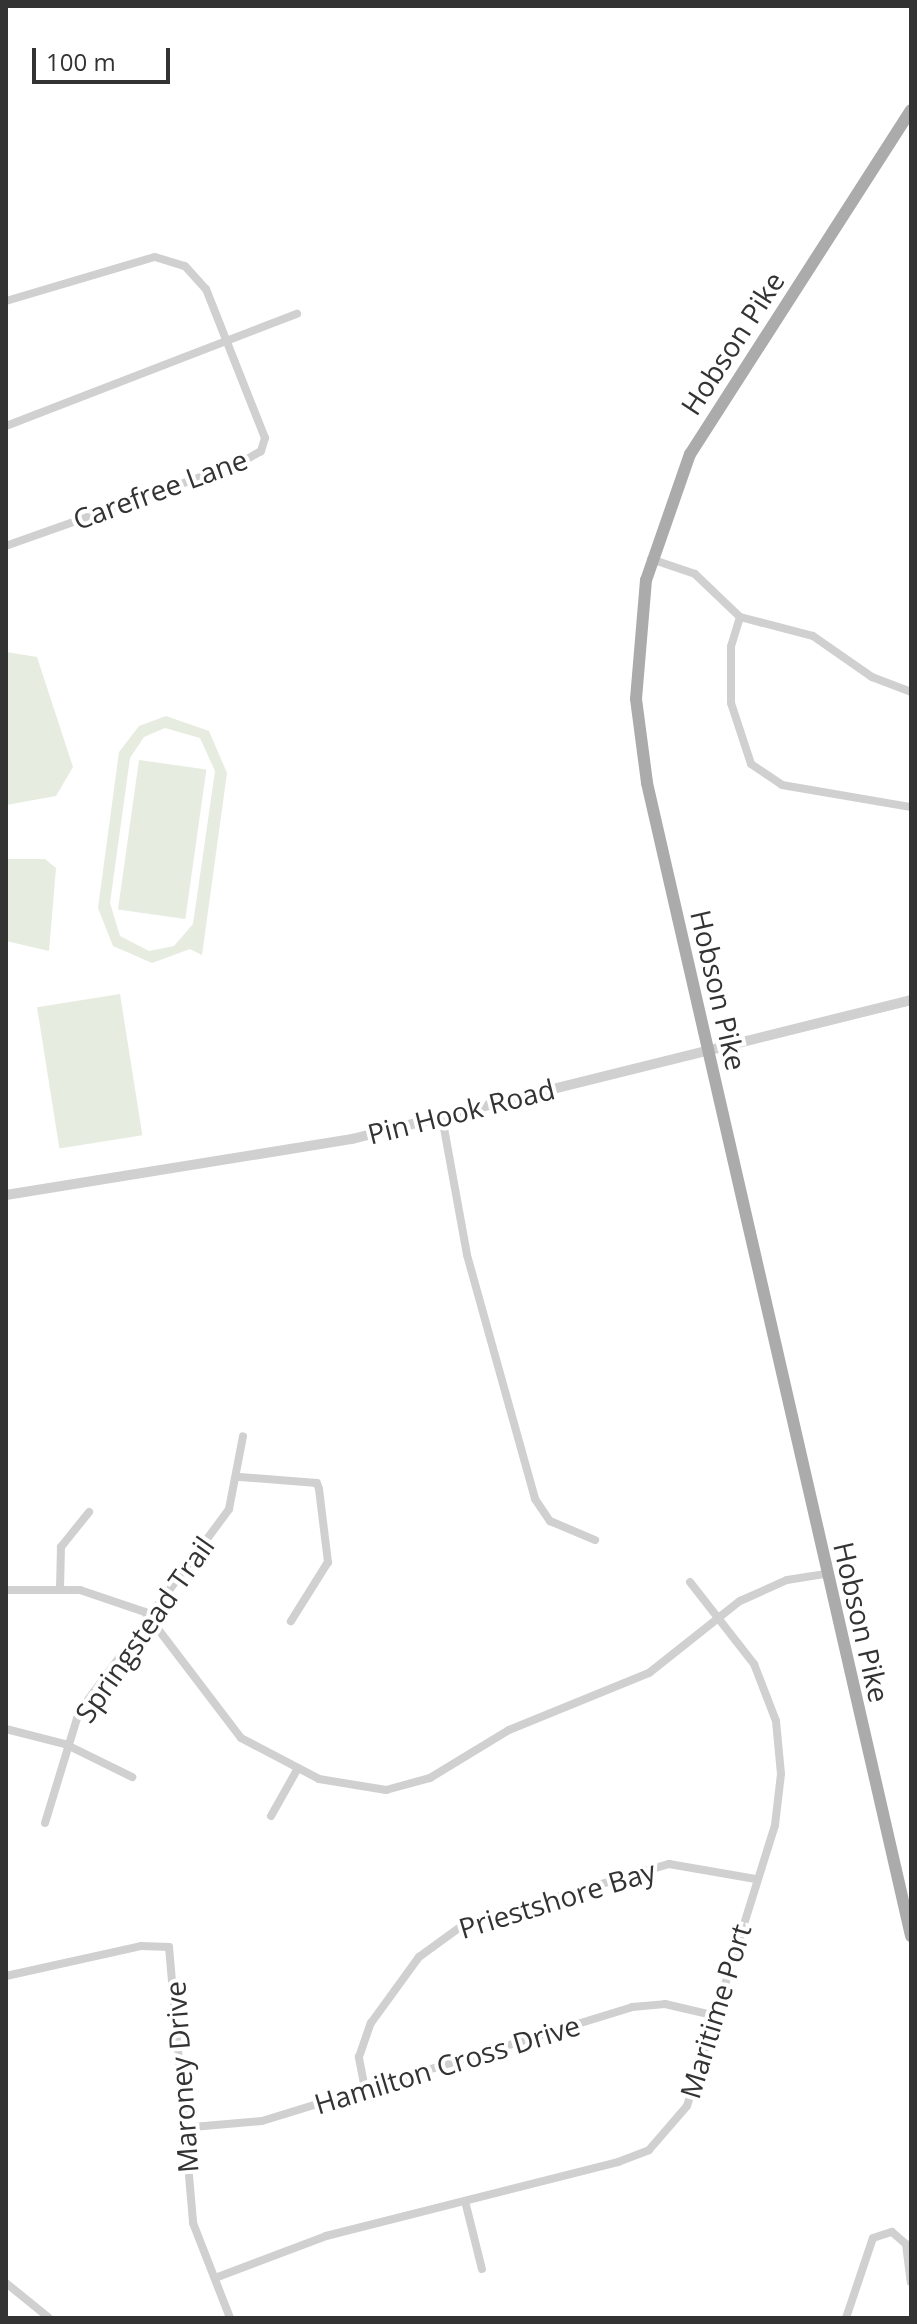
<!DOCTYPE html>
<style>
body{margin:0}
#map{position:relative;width:917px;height:2324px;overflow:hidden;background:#fff;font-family:"Open Sans",sans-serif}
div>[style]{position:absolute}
.green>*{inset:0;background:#e6ecdf;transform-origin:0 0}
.minor>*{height:8px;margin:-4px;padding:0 4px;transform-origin:4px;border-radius:4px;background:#d0d0d0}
.tertiary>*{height:10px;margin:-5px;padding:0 5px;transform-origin:5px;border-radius:5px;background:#d0d0d0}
.primary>*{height:12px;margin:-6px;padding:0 6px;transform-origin:6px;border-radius:6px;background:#ababab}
span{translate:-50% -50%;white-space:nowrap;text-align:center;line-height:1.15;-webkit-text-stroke:8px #fff;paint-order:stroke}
.street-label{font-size:28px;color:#333}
.frame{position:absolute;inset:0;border:8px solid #333;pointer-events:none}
.scale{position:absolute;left:32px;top:48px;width:138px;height:36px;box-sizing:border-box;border:4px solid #333;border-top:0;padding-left:10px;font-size:24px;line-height:28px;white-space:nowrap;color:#333;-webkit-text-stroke:6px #fff;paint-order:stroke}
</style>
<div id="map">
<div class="green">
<div style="clip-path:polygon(6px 652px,37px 657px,73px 767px,56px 796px,6px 805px)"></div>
<div style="clip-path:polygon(evenodd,166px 716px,209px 731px,227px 773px,202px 955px,190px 949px,152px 963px,113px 946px,98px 908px,119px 752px,139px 726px,166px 716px,165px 728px,200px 738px,215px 771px,193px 924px,174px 946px,149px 951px,120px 936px,110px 903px,130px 758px,144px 737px,165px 728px)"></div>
<div style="left:139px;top:760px;width:68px;height:151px;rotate:8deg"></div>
<div style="clip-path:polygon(6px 859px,45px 859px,56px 868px,49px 951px,6px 941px)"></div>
<div style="left:120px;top:994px;width:143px;height:84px;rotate:81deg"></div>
</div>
<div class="minor">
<div style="left:6px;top:301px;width:155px;rotate:-16.5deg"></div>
<div style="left:155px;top:257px;width:31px;rotate:17deg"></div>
<div style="left:185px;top:266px;width:31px;rotate:48deg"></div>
<div style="left:206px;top:289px;width:160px;rotate:68.4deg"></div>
<div style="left:265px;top:438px;width:14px;rotate:107deg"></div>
<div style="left:261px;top:451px;width:24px;rotate:150deg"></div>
<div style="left:240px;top:463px;width:248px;rotate:160.5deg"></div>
<div style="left:6px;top:426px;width:312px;rotate:-21.1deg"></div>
<div style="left:651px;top:559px;width:46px;rotate:18.8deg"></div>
<div style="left:695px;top:574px;width:62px;rotate:43.7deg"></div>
<div style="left:740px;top:617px;width:75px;rotate:14.6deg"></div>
<div style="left:813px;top:636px;width:72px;rotate:34.8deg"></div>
<div style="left:872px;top:677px;width:42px;rotate:21deg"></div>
<div style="left:740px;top:617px;width:31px;rotate:107deg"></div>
<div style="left:731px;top:647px;width:56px;rotate:90deg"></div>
<div style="left:731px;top:703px;width:64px;rotate:71.8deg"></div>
<div style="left:751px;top:764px;width:37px;rotate:34deg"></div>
<div style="left:782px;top:785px;width:131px;rotate:9.7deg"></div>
<div style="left:442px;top:1117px;width:140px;rotate:79.7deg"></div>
<div style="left:467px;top:1255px;width:253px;rotate:74.4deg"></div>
<div style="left:535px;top:1499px;width:27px;rotate:56deg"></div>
<div style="left:550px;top:1521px;width:49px;rotate:22.9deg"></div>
<div style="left:240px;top:1477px;width:77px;rotate:4.5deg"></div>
<div style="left:317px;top:1483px;width:6px;rotate:72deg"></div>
<div style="left:319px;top:1489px;width:74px;rotate:83deg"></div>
<div style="left:328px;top:1562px;width:70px;rotate:122.1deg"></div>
<div style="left:6px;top:1590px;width:74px"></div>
<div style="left:80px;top:1590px;width:69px;rotate:18.7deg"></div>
<div style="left:145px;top:1612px;width:158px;rotate:52.7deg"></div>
<div style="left:241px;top:1738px;width:88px;rotate:27.7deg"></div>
<div style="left:319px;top:1779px;width:68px;rotate:9.3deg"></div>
<div style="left:386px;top:1790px;width:46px;rotate:-15.3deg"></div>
<div style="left:430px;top:1778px;width:92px;rotate:-31.3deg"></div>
<div style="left:509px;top:1730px;width:151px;rotate:-22.2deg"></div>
<div style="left:649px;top:1673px;width:116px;rotate:-38.4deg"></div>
<div style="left:740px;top:1601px;width:51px;rotate:-24.1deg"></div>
<div style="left:787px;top:1580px;width:39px;rotate:-9deg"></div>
<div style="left:60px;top:1590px;width:43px;rotate:-88.7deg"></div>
<div style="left:61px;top:1547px;width:45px;rotate:-51.3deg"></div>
<div style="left:6px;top:1729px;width:61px;rotate:14.3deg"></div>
<div style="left:65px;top:1744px;width:75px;rotate:26.2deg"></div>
<div style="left:271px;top:1816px;width:55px;rotate:-60.6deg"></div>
<div style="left:45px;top:1823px;width:116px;rotate:-73deg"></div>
<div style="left:79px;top:1712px;width:252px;rotate:-53.5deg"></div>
<div style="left:229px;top:1509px;width:74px;rotate:-79.1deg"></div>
<div style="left:6px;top:1976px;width:138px;rotate:-12.5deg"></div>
<div style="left:141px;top:1946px;width:28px;rotate:2deg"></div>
<div style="left:169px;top:1947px;width:277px;rotate:85deg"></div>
<div style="left:193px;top:2223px;width:102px;rotate:68.7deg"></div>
<div style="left:365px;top:2089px;width:33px;rotate:-101deg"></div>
<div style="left:359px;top:2057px;width:36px;rotate:-71deg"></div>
<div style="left:371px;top:2023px;width:82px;rotate:-54deg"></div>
<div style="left:419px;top:1957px;width:54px;rotate:-36deg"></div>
<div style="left:463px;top:1925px;width:215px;rotate:-16.5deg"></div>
<div style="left:669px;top:1864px;width:88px;rotate:9.8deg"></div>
<div style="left:181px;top:2128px;width:81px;rotate:-4.9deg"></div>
<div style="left:262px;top:2121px;width:387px;rotate:-17.1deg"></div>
<div style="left:632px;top:2007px;width:33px;rotate:-5deg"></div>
<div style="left:665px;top:2004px;width:48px;rotate:13.2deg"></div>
<div style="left:465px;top:2201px;width:70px;rotate:76deg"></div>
<div style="left:215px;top:2278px;width:119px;rotate:-20.7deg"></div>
<div style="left:326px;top:2236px;width:301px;rotate:-14.2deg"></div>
<div style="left:618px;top:2162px;width:33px;rotate:-21deg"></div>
<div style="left:649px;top:2150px;width:58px;rotate:-49.2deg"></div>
<div style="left:687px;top:2106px;width:294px;rotate:-72.6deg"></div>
<div style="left:775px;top:1825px;width:51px;rotate:-83.3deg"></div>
<div style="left:781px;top:1774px;width:53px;rotate:-95.4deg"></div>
<div style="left:776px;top:1721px;width:61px;rotate:-111.1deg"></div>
<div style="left:754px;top:1664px;width:104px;rotate:-128deg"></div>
<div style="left:6px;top:2283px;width:55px;rotate:39.1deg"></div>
<div style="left:846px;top:2318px;width:84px;rotate:-71.4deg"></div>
<div style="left:873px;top:2238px;width:20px;rotate:-18deg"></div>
<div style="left:892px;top:2232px;width:18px;rotate:41deg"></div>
<div style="left:906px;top:2244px;width:38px;rotate:83deg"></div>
</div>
<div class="tertiary">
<div style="left:6px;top:1195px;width:351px;rotate:-9.2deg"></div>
<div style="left:352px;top:1139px;width:576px;rotate:-13.96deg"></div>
</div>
<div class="primary">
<div style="left:911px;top:110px;width:409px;rotate:122.7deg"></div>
<div style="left:690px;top:454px;width:133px;rotate:109.2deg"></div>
<div style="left:646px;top:580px;width:119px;rotate:94.8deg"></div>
<div style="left:636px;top:699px;width:85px;rotate:82.5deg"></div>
<div style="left:647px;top:783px;width:1183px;rotate:77.1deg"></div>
</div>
<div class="street-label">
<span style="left:732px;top:343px;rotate:-57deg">Hobson Pike</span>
<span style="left:160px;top:489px;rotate:-20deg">Carefree Lane</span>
<span style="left:719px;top:990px;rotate:77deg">Hobson Pike</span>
<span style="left:461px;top:1111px;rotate:-14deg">Pin Hook Road</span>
<span style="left:862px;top:1622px;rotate:77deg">Hobson Pike</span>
<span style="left:144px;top:1629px;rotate:-55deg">Springstead Trail</span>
<span style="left:557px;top:1899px;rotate:-17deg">Priestshore Bay</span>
<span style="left:715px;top:2011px;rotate:-73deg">Maritime Port</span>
<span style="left:447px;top:2064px;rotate:-17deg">Hamilton Cross Drive</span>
<span style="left:181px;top:2077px;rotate:-94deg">Maroney Drive</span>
</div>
<div class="frame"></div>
<div class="scale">100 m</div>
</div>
